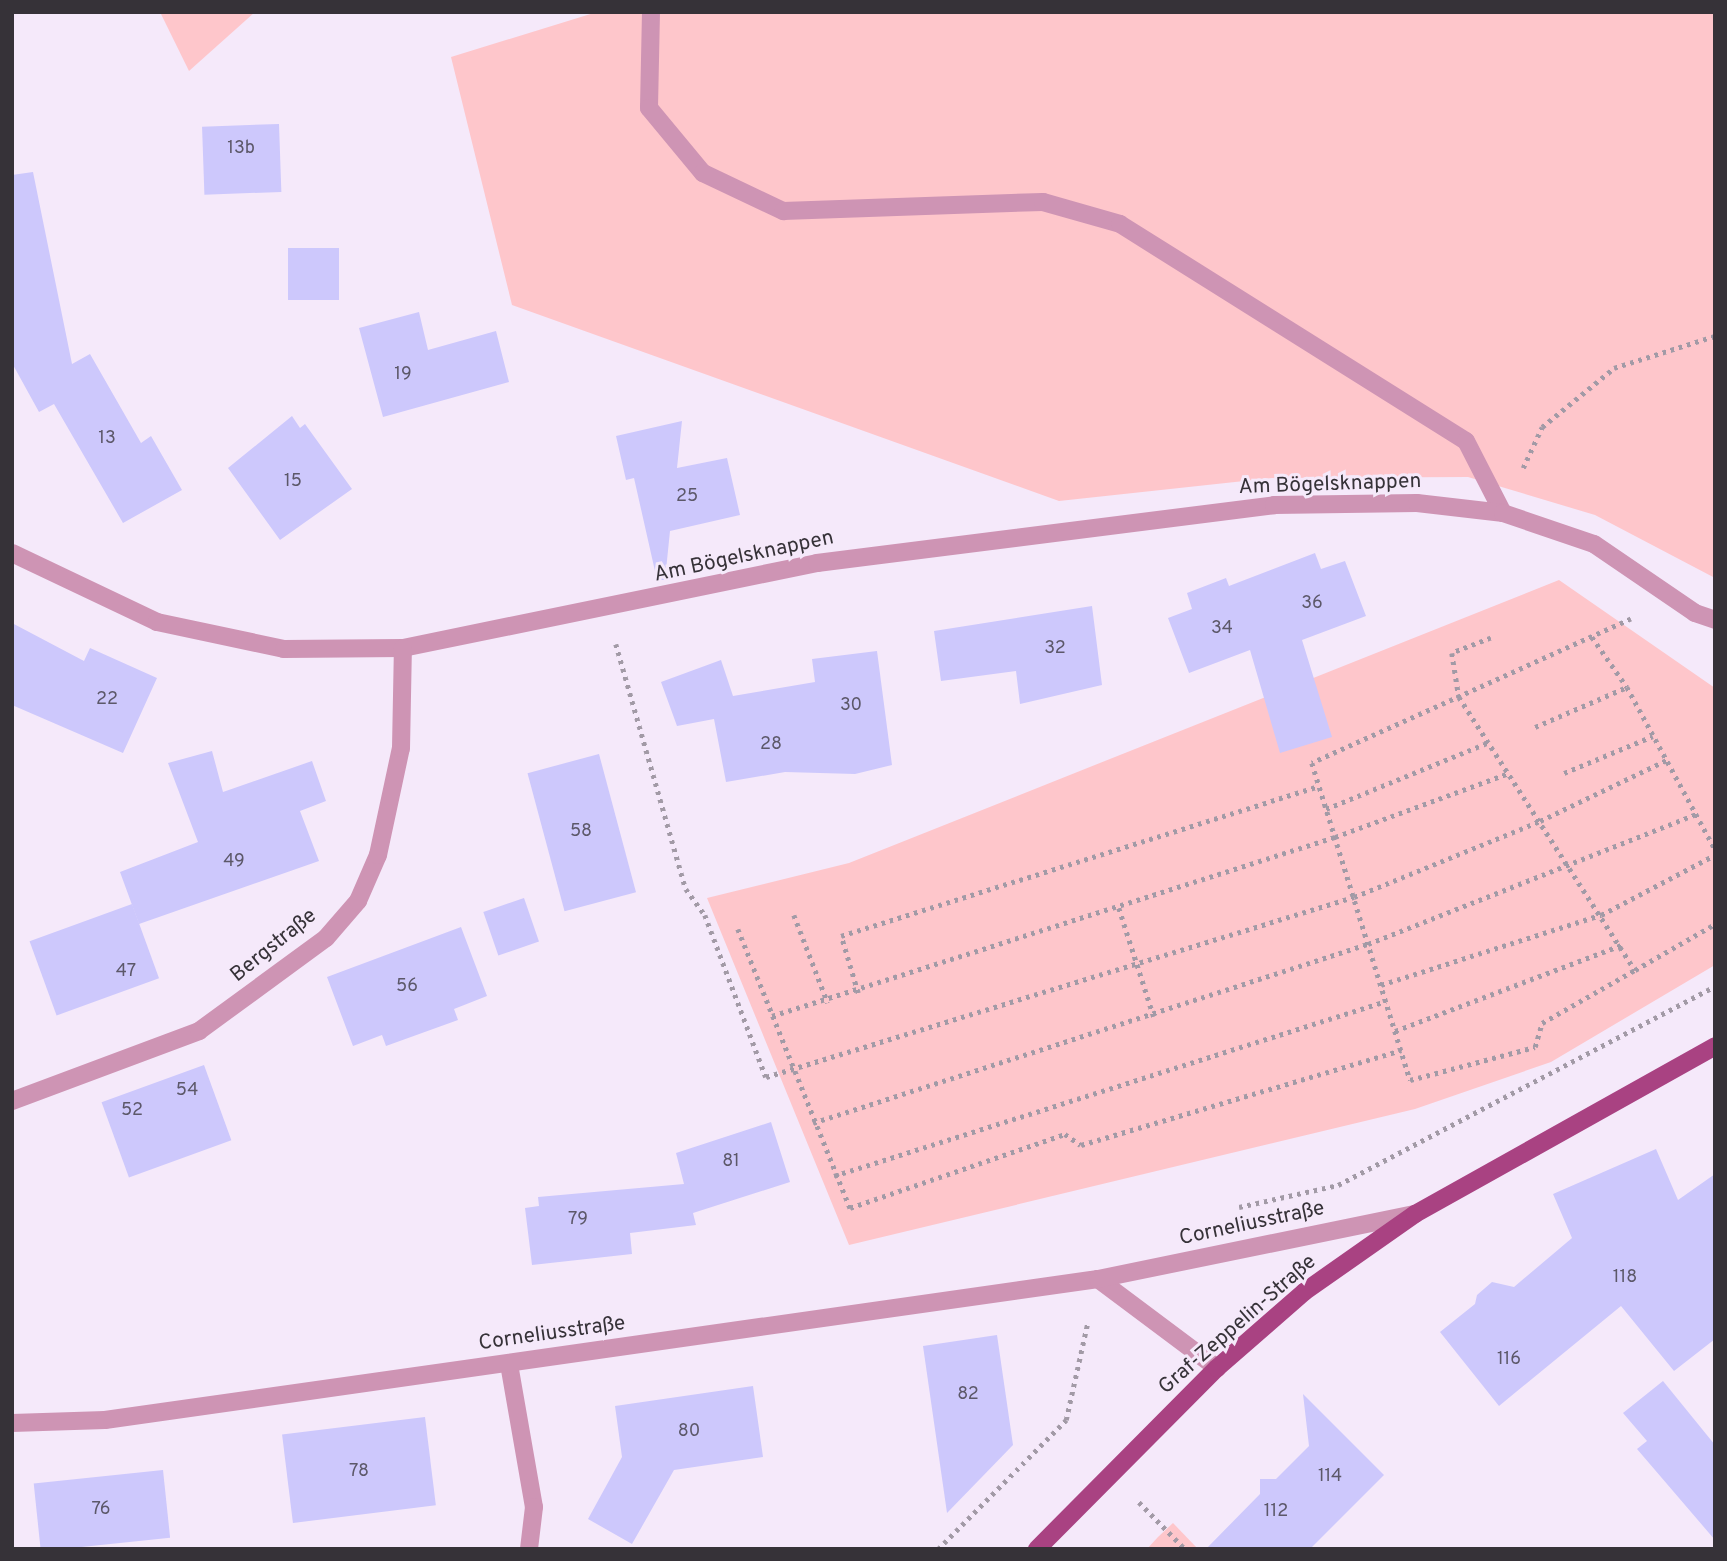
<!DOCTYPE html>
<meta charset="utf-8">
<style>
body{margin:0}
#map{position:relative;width:1727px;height:1561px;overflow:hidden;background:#f5e9fa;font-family:Overpass,sans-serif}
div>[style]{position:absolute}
.green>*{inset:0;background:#fec6cb}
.building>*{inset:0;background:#cdc8fc;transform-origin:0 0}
.path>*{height:4.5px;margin-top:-2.25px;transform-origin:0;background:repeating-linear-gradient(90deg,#a29aa6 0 3.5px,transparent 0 8.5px)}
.minor>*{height:18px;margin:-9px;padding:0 9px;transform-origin:9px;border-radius:9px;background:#ce94b4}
.major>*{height:18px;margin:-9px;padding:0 9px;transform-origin:9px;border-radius:9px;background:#a94282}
span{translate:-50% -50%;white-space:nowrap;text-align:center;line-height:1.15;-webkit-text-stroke:6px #f5e9fa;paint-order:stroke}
.number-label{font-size:18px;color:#5c5869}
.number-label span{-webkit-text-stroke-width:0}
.street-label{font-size:21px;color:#363238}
.frame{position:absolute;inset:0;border:14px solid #363238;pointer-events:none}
</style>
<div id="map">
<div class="green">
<div style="clip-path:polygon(160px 12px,255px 12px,189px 71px)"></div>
<div style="clip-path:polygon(597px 12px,1715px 12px,1715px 578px,1595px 515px,1468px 477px,1272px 478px,1059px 501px,512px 305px,451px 57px)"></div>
<div style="clip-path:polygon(1559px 580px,1715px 688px,1715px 965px,1551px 1062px,1415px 1109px,849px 1245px,707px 898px,849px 863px)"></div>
<div style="clip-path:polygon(1173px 1523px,1198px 1549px,1147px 1549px,1158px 1537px)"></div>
</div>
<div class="building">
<div style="left:279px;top:124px;width:68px;height:77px;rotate:88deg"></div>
<div style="clip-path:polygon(33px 172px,72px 364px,90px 354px,141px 443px,151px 436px,182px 490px,123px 523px,54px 404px,39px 412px,12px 363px,12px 175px)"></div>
<div style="left:288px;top:248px;width:51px;height:52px"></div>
<div style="clip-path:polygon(419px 312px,428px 350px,496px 331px,509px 382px,383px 417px,359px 328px)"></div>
<div style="clip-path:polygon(292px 416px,300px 428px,305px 424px,352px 489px,280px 540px,228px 468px)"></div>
<div style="clip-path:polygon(682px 421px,677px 468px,727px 458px,740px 515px,670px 531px,665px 580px,657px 580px,634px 478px,626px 480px,616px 436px)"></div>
<div style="clip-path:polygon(1315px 553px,1321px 569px,1345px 561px,1366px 616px,1302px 640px,1332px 737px,1280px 753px,1250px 650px,1189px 673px,1168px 618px,1192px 609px,1187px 593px,1226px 578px,1229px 586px)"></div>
<div style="clip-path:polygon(1092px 606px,1102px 685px,1020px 704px,1016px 671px,941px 681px,934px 631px)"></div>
<div style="clip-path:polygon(12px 623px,84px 661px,90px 648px,157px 678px,123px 753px,12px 705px)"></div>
<div style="clip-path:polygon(877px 651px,892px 765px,855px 774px,785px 772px,726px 782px,714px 719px,677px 726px,661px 682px,721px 660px,733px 696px,815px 682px,812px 659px)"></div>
<div style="clip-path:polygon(212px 751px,223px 792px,312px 761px,326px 801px,300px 811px,319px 861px,139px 924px,120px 872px,198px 842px,168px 763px)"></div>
<div style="left:599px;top:754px;width:143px;height:74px;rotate:75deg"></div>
<div style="left:524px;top:898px;width:46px;height:43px;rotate:71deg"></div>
<div style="left:132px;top:904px;width:79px;height:109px;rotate:70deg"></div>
<div style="clip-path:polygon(461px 927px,487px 996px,454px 1009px,458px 1020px,386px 1046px,382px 1035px,353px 1046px,327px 977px)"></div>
<div style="left:204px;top:1065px;width:80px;height:109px;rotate:70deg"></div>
<div style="clip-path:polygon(771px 1122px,790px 1182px,693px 1213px,696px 1225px,630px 1233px,632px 1254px,532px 1265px,525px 1208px,539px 1206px,538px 1197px,684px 1184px,676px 1153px)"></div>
<div style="clip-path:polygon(1656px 1149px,1678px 1200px,1715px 1174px,1715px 1339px,1674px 1371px,1621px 1306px,1499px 1406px,1440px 1332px,1475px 1304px,1477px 1295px,1492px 1282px,1514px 1287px,1572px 1238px,1553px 1194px)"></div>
<div style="clip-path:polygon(997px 1335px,1013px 1445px,947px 1513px,923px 1346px)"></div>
<div style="clip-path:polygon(1663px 1381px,1715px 1445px,1715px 1540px,1637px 1449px,1647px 1441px,1623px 1413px)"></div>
<div style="clip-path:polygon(753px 1386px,763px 1457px,674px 1470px,632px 1544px,588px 1519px,622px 1457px,615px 1406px)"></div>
<div style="clip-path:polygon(1303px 1394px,1384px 1475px,1310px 1549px,1206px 1549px,1260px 1494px,1260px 1479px,1276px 1479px,1309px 1446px)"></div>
<div style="left:425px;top:1417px;width:89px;height:144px;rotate:83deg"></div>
<div style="left:163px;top:1470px;width:68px;height:130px;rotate:84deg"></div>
</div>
<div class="path">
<div style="left:1523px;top:468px;width:45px;rotate:-65.1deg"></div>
<div style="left:1542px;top:427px;width:93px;rotate:-39.3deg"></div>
<div style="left:1614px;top:368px;width:106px;rotate:-17.6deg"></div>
<div style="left:1631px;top:619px;width:350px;rotate:155.7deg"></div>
<div style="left:1312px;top:763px;width:332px;rotate:72.8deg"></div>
<div style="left:1410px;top:1080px;width:129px;rotate:-14.8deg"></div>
<div style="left:1535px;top:1047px;width:25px;rotate:-74deg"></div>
<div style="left:1542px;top:1023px;width:107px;rotate:-29.7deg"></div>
<div style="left:1592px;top:637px;width:61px;rotate:55deg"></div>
<div style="left:1627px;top:687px;width:184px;rotate:61.5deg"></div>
<div style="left:1491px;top:638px;width:42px;rotate:159deg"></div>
<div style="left:1452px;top:653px;width:45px;rotate:81deg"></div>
<div style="left:1459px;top:697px;width:325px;rotate:57.2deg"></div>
<div style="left:1635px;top:970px;width:92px;rotate:-29.9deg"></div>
<div style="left:616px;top:644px;width:255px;rotate:74.1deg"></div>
<div style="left:686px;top:889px;width:32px;rotate:54deg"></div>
<div style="left:705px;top:915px;width:173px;rotate:69.4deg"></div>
<div style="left:766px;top:1077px;width:615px;rotate:-17.02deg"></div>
<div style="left:1354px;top:897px;width:201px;rotate:-22.2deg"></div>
<div style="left:1540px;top:821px;width:141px;rotate:-25.7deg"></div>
<div style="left:1535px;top:727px;width:100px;rotate:-23.5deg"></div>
<div style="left:1564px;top:773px;width:96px;rotate:-22.6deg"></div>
<div style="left:1326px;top:809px;width:176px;rotate:-22.3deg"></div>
<div style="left:1119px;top:908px;width:114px;rotate:72.2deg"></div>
<div style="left:794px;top:915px;width:94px;rotate:68.9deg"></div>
<div style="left:738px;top:929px;width:301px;rotate:68.1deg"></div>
<div style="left:850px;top:1208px;width:227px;rotate:-19deg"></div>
<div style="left:1065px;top:1134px;width:19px;rotate:35deg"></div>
<div style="left:1081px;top:1145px;width:334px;rotate:-16.5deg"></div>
<div style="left:1381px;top:985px;width:231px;rotate:-17.7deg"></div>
<div style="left:1601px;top:915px;width:129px;rotate:-27.8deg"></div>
<div style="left:858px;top:993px;width:59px;rotate:-106.6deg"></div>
<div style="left:841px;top:936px;width:501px;rotate:-17.42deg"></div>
<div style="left:772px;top:1016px;width:591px;rotate:-17.64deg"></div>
<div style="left:1335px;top:837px;width:185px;rotate:-20.2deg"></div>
<div style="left:1395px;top:1031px;width:242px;rotate:-20.8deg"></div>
<div style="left:813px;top:1123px;width:583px;rotate:-17.88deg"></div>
<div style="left:1368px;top:944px;width:353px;rotate:-21.6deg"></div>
<div style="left:834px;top:1176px;width:579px;rotate:-17.59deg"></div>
<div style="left:1239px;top:1207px;width:101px;rotate:-12.5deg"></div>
<div style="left:1338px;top:1185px;width:426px;rotate:-27.8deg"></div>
<div style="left:1139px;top:1502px;width:66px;rotate:45.6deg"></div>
<div style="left:938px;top:1549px;width:182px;rotate:-45.2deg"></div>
<div style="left:1066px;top:1420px;width:101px;rotate:-77.5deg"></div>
</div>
<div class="minor">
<div style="left:651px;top:12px;width:96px;rotate:91.2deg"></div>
<div style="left:649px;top:108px;width:85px;rotate:50.3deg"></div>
<div style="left:703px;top:173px;width:89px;rotate:25.4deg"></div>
<div style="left:783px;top:211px;width:260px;rotate:-2deg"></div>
<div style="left:1043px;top:202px;width:80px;rotate:15.9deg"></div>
<div style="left:1120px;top:224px;width:408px;rotate:32.1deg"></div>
<div style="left:1466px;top:441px;width:81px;rotate:62.8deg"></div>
<div style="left:12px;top:553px;width:161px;rotate:25.4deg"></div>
<div style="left:157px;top:622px;width:130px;rotate:12deg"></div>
<div style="left:284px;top:649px;width:119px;rotate:-0.5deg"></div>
<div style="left:403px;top:648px;width:423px;rotate:-11.6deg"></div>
<div style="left:817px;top:563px;width:461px;rotate:-7.2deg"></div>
<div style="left:1274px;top:505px;width:143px;rotate:-0.8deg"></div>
<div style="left:1417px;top:503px;width:87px;rotate:6.6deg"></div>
<div style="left:1503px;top:513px;width:96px;rotate:18.8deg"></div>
<div style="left:1594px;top:544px;width:122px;rotate:34.3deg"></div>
<div style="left:1695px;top:613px;width:21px;rotate:19deg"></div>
<div style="left:12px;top:1101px;width:200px;rotate:-20.5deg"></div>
<div style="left:199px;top:1031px;width:157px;rotate:-36.2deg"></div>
<div style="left:326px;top:938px;width:49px;rotate:-49.1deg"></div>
<div style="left:358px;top:901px;width:50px;rotate:-66.5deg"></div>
<div style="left:378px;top:855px;width:109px;rotate:-77.9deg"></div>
<div style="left:401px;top:748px;width:100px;rotate:-88.9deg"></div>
<div style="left:1098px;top:1279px;width:149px;rotate:36.8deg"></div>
<div style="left:509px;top:1364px;width:145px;rotate:80.1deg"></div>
<div style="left:534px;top:1507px;width:42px;rotate:96.8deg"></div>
<div style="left:12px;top:1423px;width:93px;rotate:-1.8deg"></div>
<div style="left:105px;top:1420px;width:1003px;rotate:-8.08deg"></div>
<div style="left:1098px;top:1279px;width:324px;rotate:-11.6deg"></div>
</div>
<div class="major">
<div style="left:1037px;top:1549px;width:255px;rotate:-45.2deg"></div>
<div style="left:1217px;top:1368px;width:116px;rotate:-41.1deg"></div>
<div style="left:1304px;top:1292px;width:136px;rotate:-35.1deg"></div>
<div style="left:1415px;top:1214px;width:344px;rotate:-29.2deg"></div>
</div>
<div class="number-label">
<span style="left:241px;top:149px">13b</span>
<span style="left:403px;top:375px">19</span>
<span style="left:107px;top:439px">13</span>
<span style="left:293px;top:482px">15</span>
<span style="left:687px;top:497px">25</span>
<span style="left:1312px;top:604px">36</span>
<span style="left:1222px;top:629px">34</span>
<span style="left:1055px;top:649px">32</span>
<span style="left:107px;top:700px">22</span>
<span style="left:851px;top:706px">30</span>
<span style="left:771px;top:745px">28</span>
<span style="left:581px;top:832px">58</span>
<span style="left:234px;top:862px">49</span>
<span style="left:126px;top:972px">47</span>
<span style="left:407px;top:987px">56</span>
<span style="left:187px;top:1091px">54</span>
<span style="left:132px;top:1111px">52</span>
<span style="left:731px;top:1162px">81</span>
<span style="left:578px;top:1220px">79</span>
<span style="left:1625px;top:1278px">118</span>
<span style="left:1509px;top:1360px">116</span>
<span style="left:968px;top:1395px">82</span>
<span style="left:689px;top:1432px">80</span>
<span style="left:359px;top:1472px">78</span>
<span style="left:1330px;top:1477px">114</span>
<span style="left:101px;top:1510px">76</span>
<span style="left:1276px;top:1512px">112</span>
</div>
<div class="street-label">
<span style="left:1330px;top:485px;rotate:-2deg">Am Bögelsknappen</span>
<span style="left:744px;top:557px;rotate:-12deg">Am Bögelsknappen</span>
<span style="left:274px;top:946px;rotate:-39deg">Bergstraße</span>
<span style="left:1252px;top:1224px;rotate:-12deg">Corneliusstraße</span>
<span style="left:1238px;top:1325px;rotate:-41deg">Graf-Zeppelin-Straße</span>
<span style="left:552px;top:1334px;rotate:-8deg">Corneliusstraße</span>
</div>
<div class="frame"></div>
</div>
